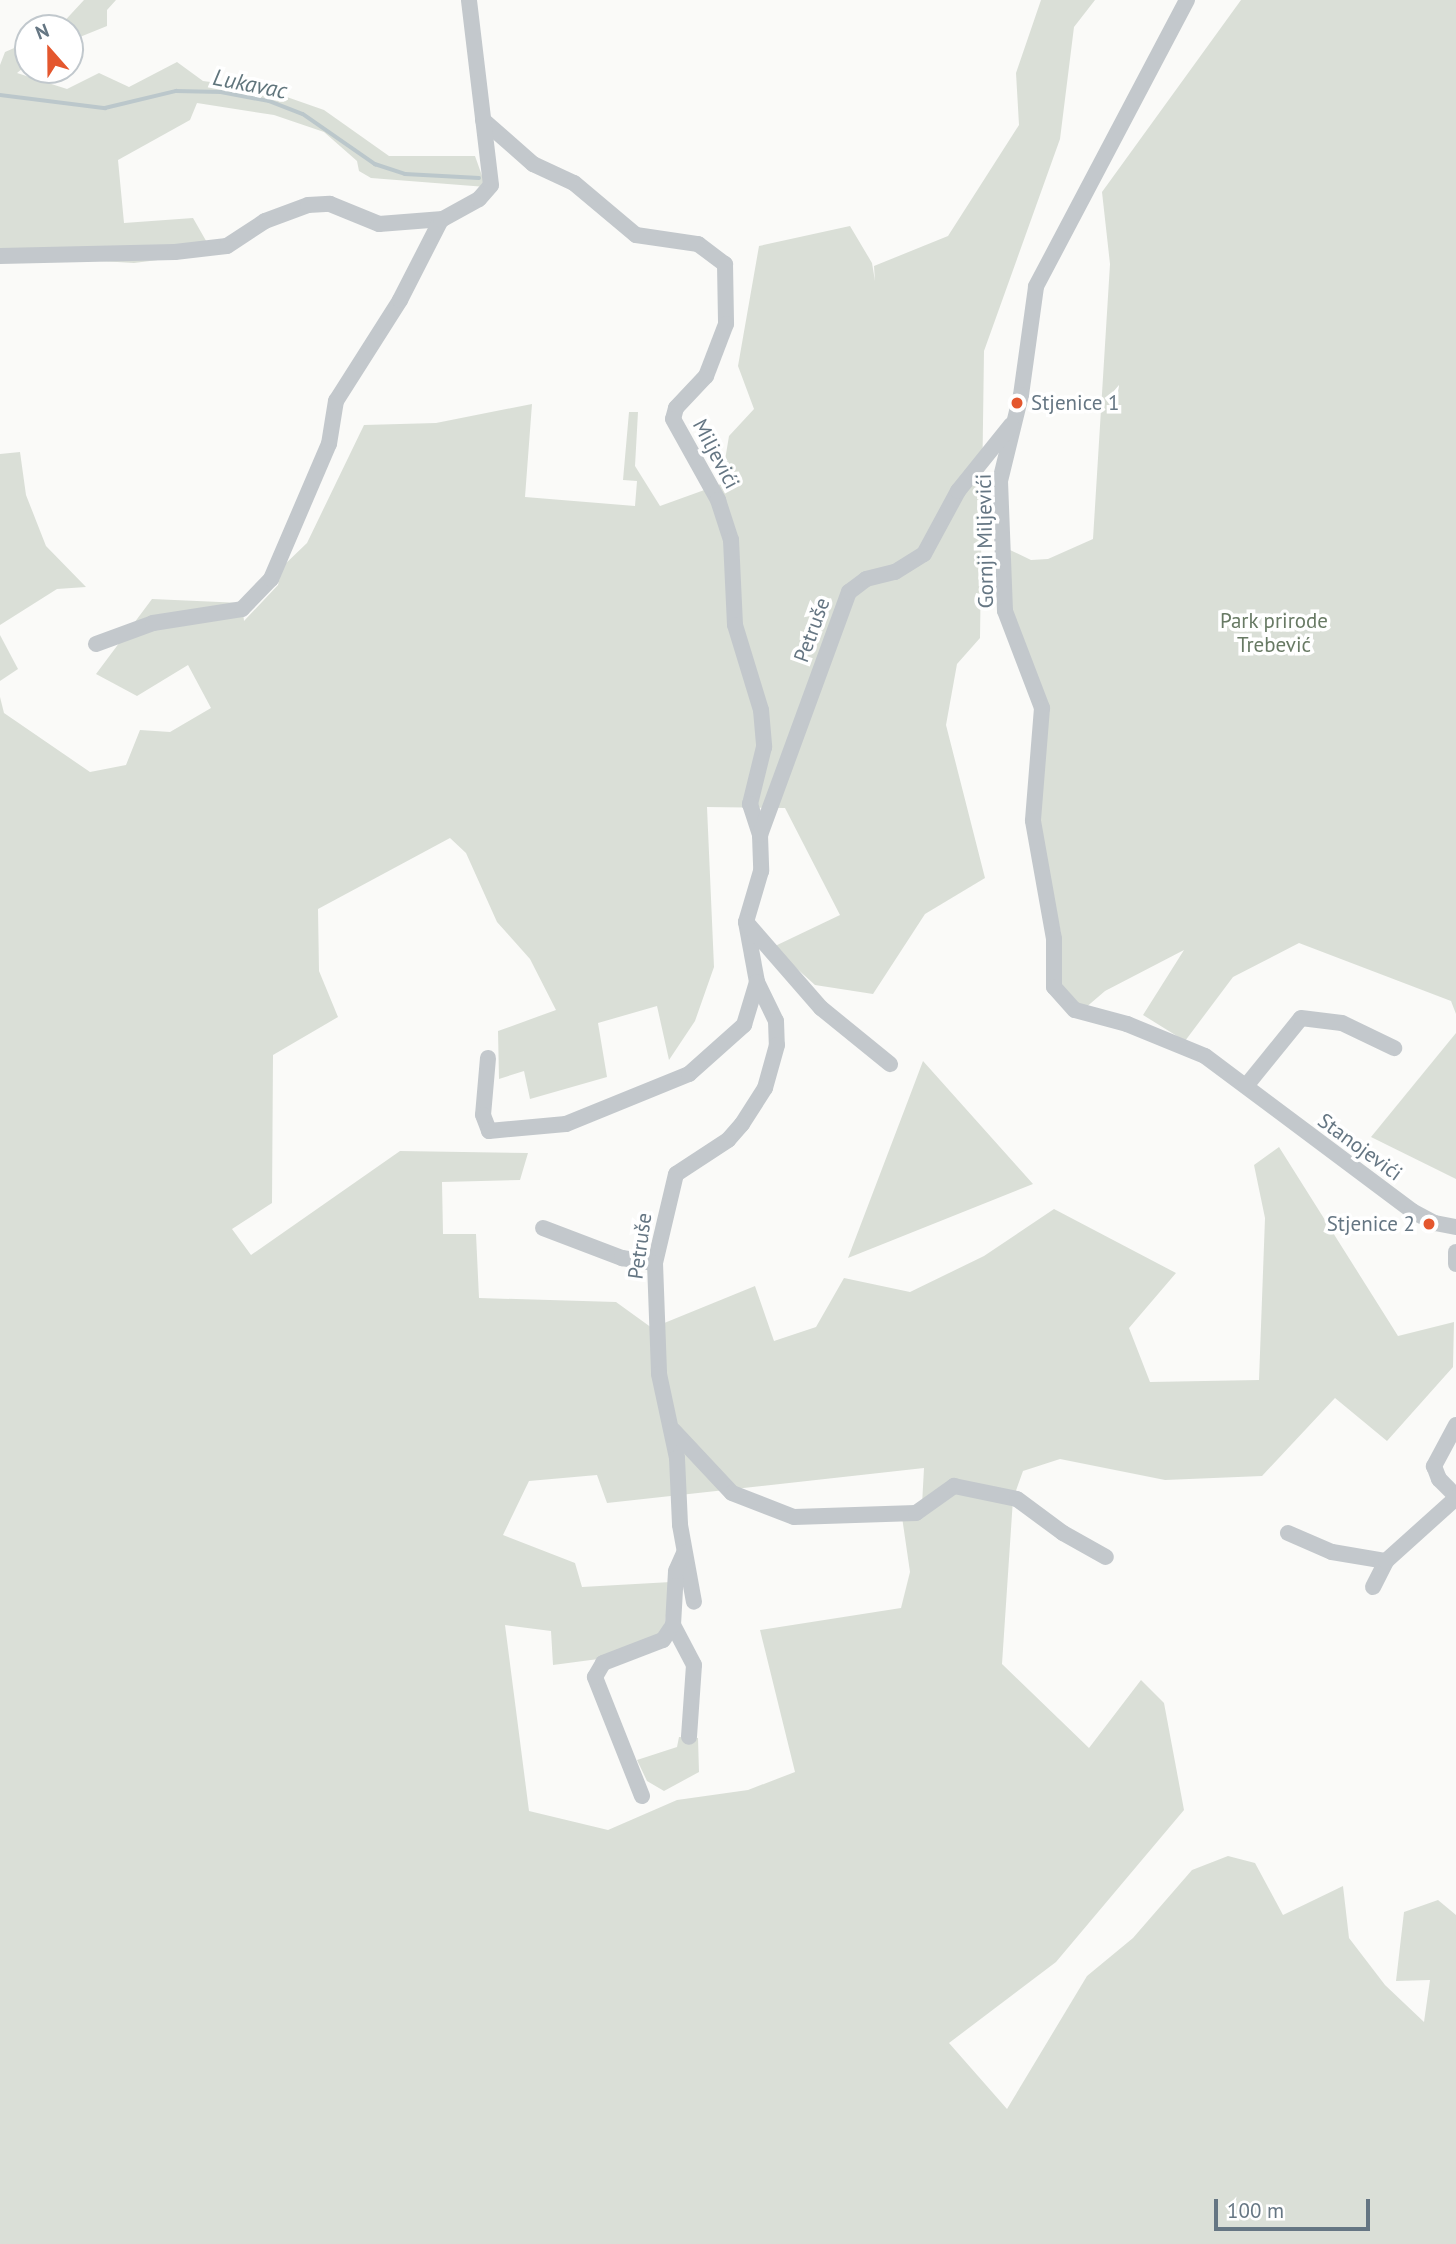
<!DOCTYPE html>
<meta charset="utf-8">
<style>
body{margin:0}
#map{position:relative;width:1456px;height:2244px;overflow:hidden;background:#fafaf8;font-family:"PT Sans",sans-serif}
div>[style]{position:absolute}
.green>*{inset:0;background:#dadfd7}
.stream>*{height:3.5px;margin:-1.75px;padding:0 1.75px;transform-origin:1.75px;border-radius:1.75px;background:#bbc7cb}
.minor>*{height:16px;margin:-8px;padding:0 8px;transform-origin:8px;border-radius:8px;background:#c3c8cc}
.dots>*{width:19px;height:19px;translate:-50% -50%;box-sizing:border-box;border:4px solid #fff;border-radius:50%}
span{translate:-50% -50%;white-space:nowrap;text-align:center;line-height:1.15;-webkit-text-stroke:7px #fff;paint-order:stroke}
.poi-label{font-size:21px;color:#657683}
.left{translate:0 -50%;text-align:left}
.right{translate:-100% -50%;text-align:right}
.street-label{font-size:21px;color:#657683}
.park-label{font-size:21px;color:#687a64}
.water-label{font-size:23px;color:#60757c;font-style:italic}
.north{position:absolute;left:14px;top:14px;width:70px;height:70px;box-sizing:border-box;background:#fff;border:2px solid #c1c8cd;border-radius:50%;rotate:339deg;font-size:19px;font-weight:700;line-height:28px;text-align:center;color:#657683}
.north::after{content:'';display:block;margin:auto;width:24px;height:32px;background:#e4572e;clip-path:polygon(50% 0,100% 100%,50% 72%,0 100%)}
.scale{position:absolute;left:1214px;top:2199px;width:156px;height:32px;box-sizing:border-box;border:4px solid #657683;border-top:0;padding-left:9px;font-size:21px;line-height:24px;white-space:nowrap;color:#657683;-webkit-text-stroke:5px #fff;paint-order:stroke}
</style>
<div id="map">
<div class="green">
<div style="clip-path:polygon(84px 0,116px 0,107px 10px,107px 26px,70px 41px,70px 28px,58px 28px)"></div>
<div style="clip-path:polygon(evenodd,1041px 0,1095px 0,1074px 27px,1060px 139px,984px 351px,980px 638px,957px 664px,946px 725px,985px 878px,925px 914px,873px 994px,815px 985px,773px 947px,840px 915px,785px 808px,707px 807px,714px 967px,695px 1021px,669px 1060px,657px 1006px,598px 1023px,607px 1077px,530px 1099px,524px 1071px,499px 1079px,498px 1031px,556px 1010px,530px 959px,497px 922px,466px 853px,450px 838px,318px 909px,319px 971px,338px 1017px,273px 1055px,272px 1203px,232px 1229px,251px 1255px,400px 1151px,528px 1153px,520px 1180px,442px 1182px,443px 1234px,476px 1234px,479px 1298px,616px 1302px,652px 1328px,755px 1286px,774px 1341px,816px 1327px,844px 1278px,910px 1292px,984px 1256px,1054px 1209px,1176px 1273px,1129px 1328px,1150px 1382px,1259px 1380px,1265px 1218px,1254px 1165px,1279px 1147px,1398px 1336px,1454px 1322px,1453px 1367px,1387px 1441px,1335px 1398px,1262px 1476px,1165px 1480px,1060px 1459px,1023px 1471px,1013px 1499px,1002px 1664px,1089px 1748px,1141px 1680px,1164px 1703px,1184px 1810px,1056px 1962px,949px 2043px,1007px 2109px,1087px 1976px,1133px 1938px,1192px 1870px,1228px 1856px,1255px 1863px,1283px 1915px,1343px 1886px,1349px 1938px,1385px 1985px,1424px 2022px,1430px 1980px,1396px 1981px,1404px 1912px,1438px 1900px,1456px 1915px,1456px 2244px,0 2244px,0 697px,4px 713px,90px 772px,126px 765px,140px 730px,170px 732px,211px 708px,188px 665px,137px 696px,96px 674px,152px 599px,242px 603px,244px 621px,278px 585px,282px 567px,307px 543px,364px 425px,436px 423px,532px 404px,525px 497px,635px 506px,637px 481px,623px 480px,629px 412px,638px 412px,635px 466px,660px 506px,721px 484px,729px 436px,754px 409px,738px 366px,759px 246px,850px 226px,872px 263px,875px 281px,874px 266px,948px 236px,1019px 125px,1016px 73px,1041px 0,924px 1468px,922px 1505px,902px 1517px,910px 1572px,901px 1608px,760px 1630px,795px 1772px,748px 1790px,677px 1800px,608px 1830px,529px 1811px,505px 1625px,551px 1631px,553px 1665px,606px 1658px,663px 1636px,671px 1582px,582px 1587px,575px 1563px,503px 1535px,529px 1481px,597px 1475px,607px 1503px,924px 1468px)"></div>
<div style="clip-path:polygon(1241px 0,1456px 0,1456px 1014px,1451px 1001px,1299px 943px,1233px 977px,1185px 1041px,1143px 1015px,1184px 950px,1105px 991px,1084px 1009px,1061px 984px,1061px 934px,1039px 831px,1045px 745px,1012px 610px,1010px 550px,1031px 560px,1048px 559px,1093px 539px,1110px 264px,1102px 192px)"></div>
<div style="clip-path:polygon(28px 42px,28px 64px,17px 73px,67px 89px,99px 73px,129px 87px,177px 62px,203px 81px,264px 89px,324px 110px,389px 156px,475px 156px,486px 187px,371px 178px,359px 171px,357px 161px,324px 132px,274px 115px,197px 103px,190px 120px,118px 160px,124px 223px,193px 218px,213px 253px,134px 263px,0 255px,0 65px,5px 52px)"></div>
<div style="clip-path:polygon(20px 452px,26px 495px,46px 546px,86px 587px,57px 589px,0 625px,0 454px)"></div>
<div style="clip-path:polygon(0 635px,18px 669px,0 681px)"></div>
<div style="clip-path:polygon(1456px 1033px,1456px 1179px,1371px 1137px)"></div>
<div style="clip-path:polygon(923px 1061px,1033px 1184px,848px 1258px,909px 1098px)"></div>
<div style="clip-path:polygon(679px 1737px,698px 1738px,699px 1772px,664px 1791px,647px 1781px,637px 1760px,677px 1747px)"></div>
</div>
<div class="stream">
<div style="left:0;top:95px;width:106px;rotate:7.1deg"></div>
<div style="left:105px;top:108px;width:73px;rotate:-13.5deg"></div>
<div style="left:176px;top:91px;width:45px;rotate:1.3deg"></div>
<div style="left:221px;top:92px;width:49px;rotate:10.6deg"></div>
<div style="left:269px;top:101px;width:36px;rotate:21deg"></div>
<div style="left:303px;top:114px;width:88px;rotate:34.8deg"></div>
<div style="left:375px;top:164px;width:32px;rotate:18deg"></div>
<div style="left:405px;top:174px;width:74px;rotate:3.1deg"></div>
</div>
<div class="minor">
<div style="left:1187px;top:0;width:324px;rotate:117.8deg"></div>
<div style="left:1036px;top:287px;width:109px;rotate:97.9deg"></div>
<div style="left:1021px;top:395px;width:89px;rotate:103.7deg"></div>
<div style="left:1000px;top:481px;width:130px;rotate:87.8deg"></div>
<div style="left:1005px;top:611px;width:104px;rotate:69.1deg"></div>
<div style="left:1042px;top:708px;width:113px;rotate:94.6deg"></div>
<div style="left:1033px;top:821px;width:120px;rotate:79.9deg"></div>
<div style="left:1054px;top:939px;width:48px;rotate:90deg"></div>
<div style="left:1054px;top:987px;width:31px;rotate:48deg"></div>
<div style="left:1075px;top:1010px;width:54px;rotate:15.1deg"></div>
<div style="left:1127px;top:1024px;width:84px;rotate:22.3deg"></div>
<div style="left:1205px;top:1056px;width:259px;rotate:36.8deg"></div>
<div style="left:1412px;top:1211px;width:26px;rotate:28deg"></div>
<div style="left:1435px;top:1223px;width:21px;rotate:11deg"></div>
<div style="left:483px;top:120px;width:67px;rotate:41.3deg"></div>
<div style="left:533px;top:164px;width:45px;rotate:24.9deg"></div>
<div style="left:574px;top:183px;width:81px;rotate:40deg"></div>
<div style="left:636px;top:235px;width:63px;rotate:8.3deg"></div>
<div style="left:698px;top:244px;width:34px;rotate:37deg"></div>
<div style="left:725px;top:264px;width:60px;rotate:89deg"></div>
<div style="left:726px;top:324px;width:56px;rotate:111deg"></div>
<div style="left:706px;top:376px;width:44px;rotate:133.2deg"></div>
<div style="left:676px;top:408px;width:11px;rotate:105deg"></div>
<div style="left:673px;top:419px;width:93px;rotate:60.9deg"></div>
<div style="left:718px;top:500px;width:42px;rotate:72deg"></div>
<div style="left:731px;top:540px;width:85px;rotate:87.3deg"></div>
<div style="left:735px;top:625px;width:89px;rotate:73deg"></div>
<div style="left:761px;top:710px;width:37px;rotate:85deg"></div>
<div style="left:764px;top:747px;width:59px;rotate:103.8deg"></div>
<div style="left:750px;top:804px;width:33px;rotate:72deg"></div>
<div style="left:760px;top:835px;width:36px;rotate:88deg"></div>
<div style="left:761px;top:871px;width:53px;rotate:106.4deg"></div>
<div style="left:746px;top:922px;width:61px;rotate:79.6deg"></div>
<div style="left:757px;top:982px;width:43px;rotate:64deg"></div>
<div style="left:776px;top:1021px;width:24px;rotate:88deg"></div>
<div style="left:777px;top:1045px;width:45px;rotate:105.6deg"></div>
<div style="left:765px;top:1088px;width:43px;rotate:122.6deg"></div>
<div style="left:742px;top:1124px;width:21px;rotate:131deg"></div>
<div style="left:728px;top:1140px;width:62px;rotate:146.8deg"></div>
<div style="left:676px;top:1174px;width:91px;rotate:103.3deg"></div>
<div style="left:655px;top:1263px;width:111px;rotate:87.9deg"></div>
<div style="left:659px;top:1374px;width:86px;rotate:77.9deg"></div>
<div style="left:677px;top:1458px;width:67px;rotate:87.4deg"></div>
<div style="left:680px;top:1525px;width:78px;rotate:79.7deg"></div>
<div style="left:0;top:256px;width:175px;rotate:-1.3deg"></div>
<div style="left:175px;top:252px;width:52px;rotate:-6.6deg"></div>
<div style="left:227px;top:246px;width:45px;rotate:-33.3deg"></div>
<div style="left:265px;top:221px;width:46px;rotate:-20.4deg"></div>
<div style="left:308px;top:205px;width:22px;rotate:-3deg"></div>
<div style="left:330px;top:204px;width:53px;rotate:22.2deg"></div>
<div style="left:379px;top:224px;width:64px;rotate:-4.5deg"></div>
<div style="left:96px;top:644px;width:61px;rotate:-20.2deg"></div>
<div style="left:153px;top:623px;width:90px;rotate:-8.9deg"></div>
<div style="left:242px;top:609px;width:42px;rotate:-46deg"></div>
<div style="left:271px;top:579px;width:147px;rotate:-66.8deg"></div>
<div style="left:329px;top:444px;width:44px;rotate:-80.8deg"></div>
<div style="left:336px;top:401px;width:120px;rotate:-57.6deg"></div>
<div style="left:400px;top:300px;width:90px;rotate:-62.9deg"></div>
<div style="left:441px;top:220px;width:43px;rotate:-28.9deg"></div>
<div style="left:479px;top:199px;width:18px;rotate:-49deg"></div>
<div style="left:491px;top:185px;width:186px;rotate:-96.8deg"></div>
<div style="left:760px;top:835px;width:259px;rotate:-69.9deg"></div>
<div style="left:849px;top:592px;width:21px;rotate:-37deg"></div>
<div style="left:866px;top:579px;width:30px;rotate:-14deg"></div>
<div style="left:895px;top:572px;width:34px;rotate:-32deg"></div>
<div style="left:924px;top:554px;width:72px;rotate:-61.6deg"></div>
<div style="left:958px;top:491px;width:85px;rotate:-51.2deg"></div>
<div style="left:746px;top:922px;width:114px;rotate:48.9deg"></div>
<div style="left:821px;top:1008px;width:89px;rotate:39.1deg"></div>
<div style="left:488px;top:1058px;width:57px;rotate:95deg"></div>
<div style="left:483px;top:1115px;width:17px;rotate:69deg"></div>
<div style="left:489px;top:1131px;width:77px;rotate:-5.2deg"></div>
<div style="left:566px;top:1124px;width:133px;rotate:-22.1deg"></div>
<div style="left:689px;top:1074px;width:74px;rotate:-41.7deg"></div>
<div style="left:744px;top:1025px;width:45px;rotate:-73.2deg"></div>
<div style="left:1246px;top:1086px;width:87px;rotate:-51deg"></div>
<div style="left:1301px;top:1018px;width:41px;rotate:7deg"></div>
<div style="left:1342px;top:1023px;width:58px;rotate:25.7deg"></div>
<div style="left:543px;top:1228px;width:85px;rotate:20.8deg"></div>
<div style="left:622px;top:1258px;width:33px;rotate:9deg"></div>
<div style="left:1456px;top:1252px;width:12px;rotate:90deg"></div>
<div style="left:1456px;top:1425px;width:47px;rotate:118.2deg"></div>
<div style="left:1434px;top:1466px;width:14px;rotate:69deg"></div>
<div style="left:1439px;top:1479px;width:24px;rotate:45deg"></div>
<div style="left:673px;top:1430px;width:86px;rotate:46.9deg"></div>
<div style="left:732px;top:1493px;width:66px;rotate:21.2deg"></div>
<div style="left:794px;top:1517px;width:122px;rotate:-1.9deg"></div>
<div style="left:916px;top:1513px;width:47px;rotate:-35.4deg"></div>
<div style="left:954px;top:1486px;width:64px;rotate:11.7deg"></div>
<div style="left:1017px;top:1499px;width:57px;rotate:36.5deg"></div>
<div style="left:1063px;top:1533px;width:49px;rotate:29.2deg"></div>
<div style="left:1288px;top:1533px;width:48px;rotate:23.4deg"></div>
<div style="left:1332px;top:1552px;width:55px;rotate:9.5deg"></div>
<div style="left:1373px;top:1587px;width:29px;rotate:-63deg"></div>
<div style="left:1386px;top:1561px;width:94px;rotate:-42deg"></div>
<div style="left:673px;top:1625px;width:45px;rotate:62.3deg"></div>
<div style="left:694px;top:1665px;width:72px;rotate:94deg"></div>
<div style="left:642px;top:1796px;width:128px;rotate:-111.6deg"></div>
<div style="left:595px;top:1677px;width:16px;rotate:-60deg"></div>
<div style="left:603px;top:1663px;width:64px;rotate:-21deg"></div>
<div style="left:663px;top:1640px;width:18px;rotate:-56deg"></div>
<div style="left:673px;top:1625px;width:54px;rotate:-86.8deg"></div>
<div style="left:676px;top:1571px;width:20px;rotate:-66deg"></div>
</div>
<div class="dots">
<div style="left:1017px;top:403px;background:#e4572e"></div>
<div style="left:1429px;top:1224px;background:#e4572e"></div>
</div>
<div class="poi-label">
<span class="left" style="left:1031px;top:403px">Stjenice 1</span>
<span class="right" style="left:1415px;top:1224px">Stjenice 2</span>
</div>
<div class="street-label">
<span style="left:716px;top:454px;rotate:62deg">Miljevići</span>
<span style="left:985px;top:541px;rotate:-91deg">Gornji Miljevići</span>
<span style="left:812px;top:630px;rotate:-70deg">Petruše</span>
<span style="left:1360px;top:1147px;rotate:36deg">Stanojevići</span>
<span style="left:640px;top:1246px;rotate:-82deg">Petruše</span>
</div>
<div class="park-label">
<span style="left:1274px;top:633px">Park prirode<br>Trebević</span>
</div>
<div class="water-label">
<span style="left:250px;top:84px;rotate:11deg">Lukavac</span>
</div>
<div class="north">N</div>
<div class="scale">100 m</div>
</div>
